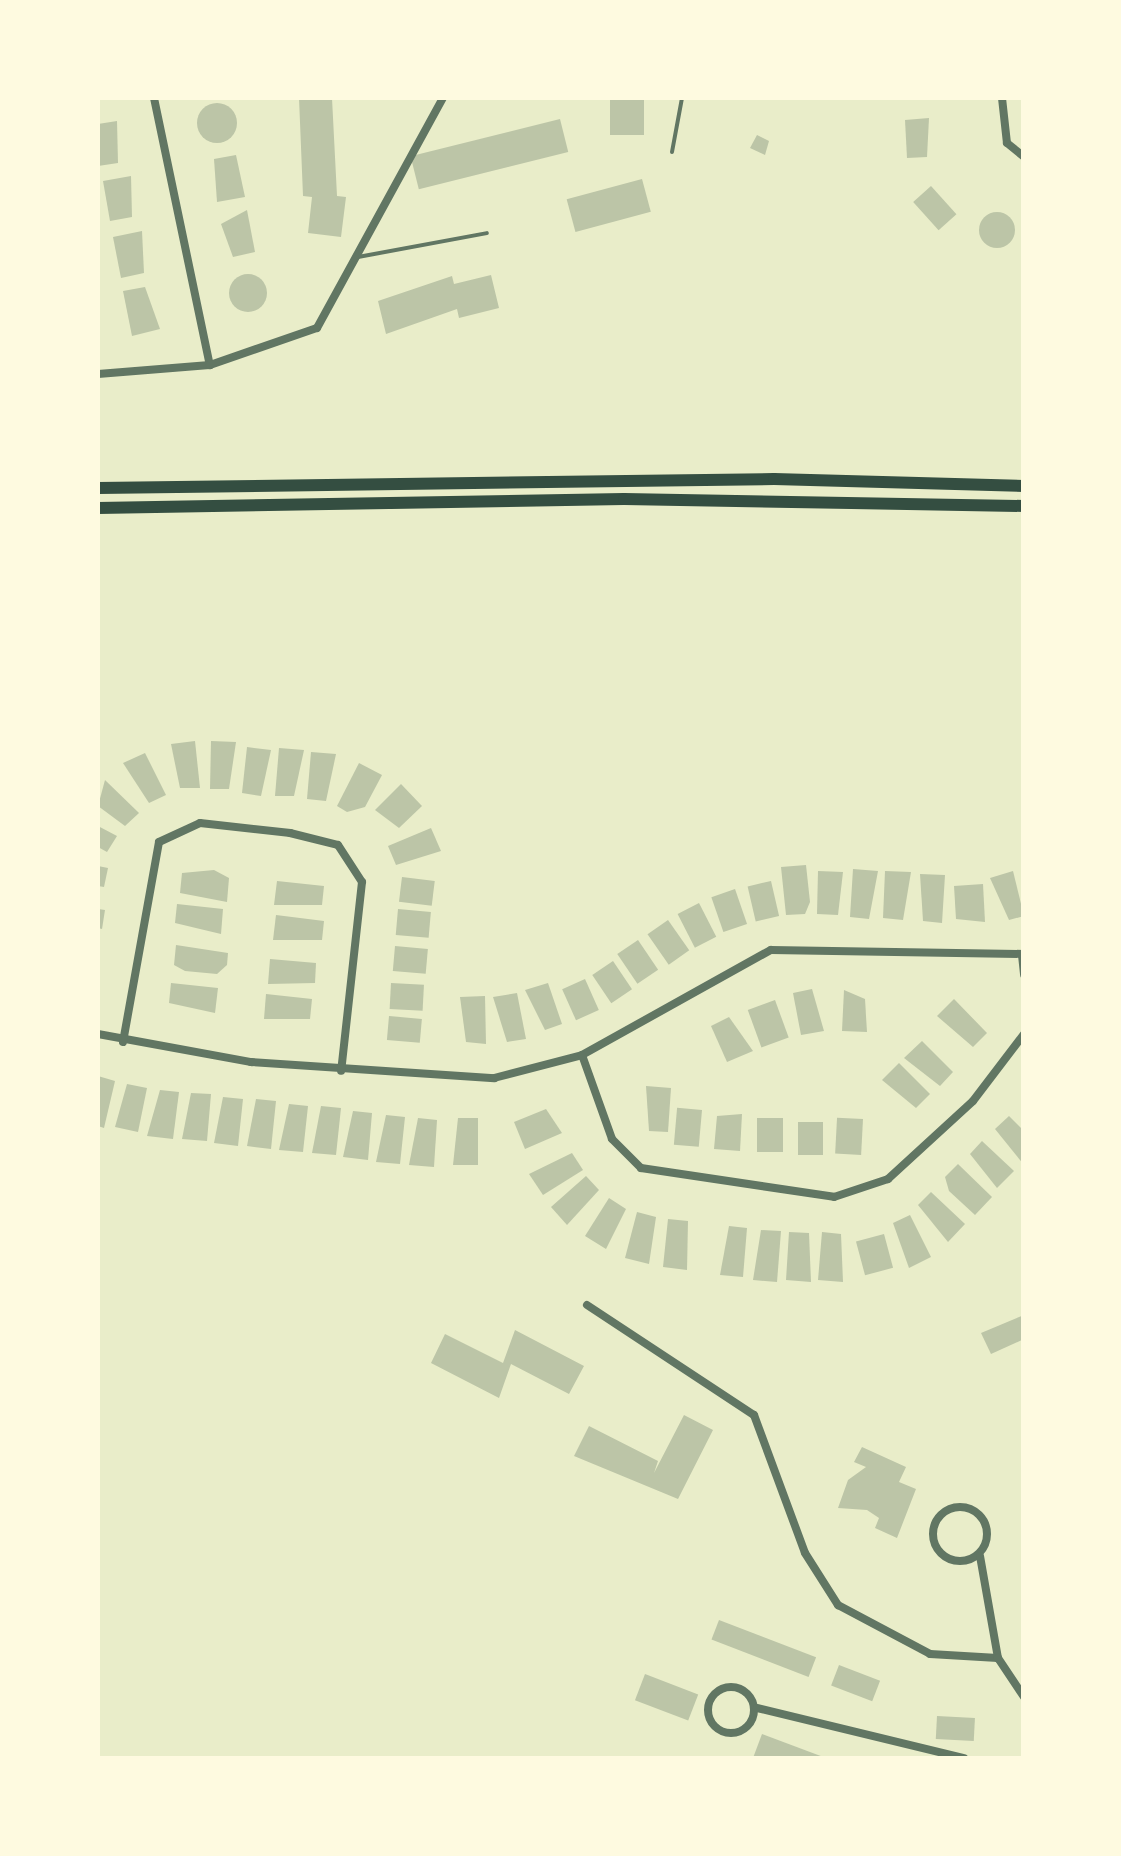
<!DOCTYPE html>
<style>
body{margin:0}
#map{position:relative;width:1121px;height:1856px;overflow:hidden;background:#e9edc9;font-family:Inter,sans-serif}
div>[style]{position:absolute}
.building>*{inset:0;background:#bcc5a7;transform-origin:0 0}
.round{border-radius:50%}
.service>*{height:4px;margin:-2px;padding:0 2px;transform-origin:2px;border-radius:2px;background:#617663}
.minor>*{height:8px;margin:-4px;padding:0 4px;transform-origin:4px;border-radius:4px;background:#617663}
.minor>.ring{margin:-4px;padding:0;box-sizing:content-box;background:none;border:8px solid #617663;border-radius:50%}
.trunk>*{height:12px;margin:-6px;padding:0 6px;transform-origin:6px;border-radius:6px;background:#344e41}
span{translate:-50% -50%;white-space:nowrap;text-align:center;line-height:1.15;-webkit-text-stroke:10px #fefae0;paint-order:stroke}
.frame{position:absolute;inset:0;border:100px solid #fefae0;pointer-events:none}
</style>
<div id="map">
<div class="building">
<div style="clip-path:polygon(299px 98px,332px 98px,337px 196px,346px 197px,341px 237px,308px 233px,312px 197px,303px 196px)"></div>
<div style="left:610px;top:98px;width:34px;height:37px"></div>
<div class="round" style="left:197px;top:103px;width:40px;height:40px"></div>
<div style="clip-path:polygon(929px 118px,927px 157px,907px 158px,905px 120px)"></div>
<div style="left:560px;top:119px;width:34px;height:154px;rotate:76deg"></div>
<div style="clip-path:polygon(117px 121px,118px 163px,98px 166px,98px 124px)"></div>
<div style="clip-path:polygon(757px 135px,769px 141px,765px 155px,750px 148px)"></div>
<div style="clip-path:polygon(236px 155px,245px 197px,217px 202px,214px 159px)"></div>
<div style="clip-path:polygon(131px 176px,132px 217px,110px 221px,103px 181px)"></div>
<div style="left:642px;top:179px;width:34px;height:78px;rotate:75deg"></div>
<div style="left:931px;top:186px;width:38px;height:24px;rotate:48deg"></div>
<div style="clip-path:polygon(247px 210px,255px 252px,233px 257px,221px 224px)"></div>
<div class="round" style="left:979px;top:212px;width:36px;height:36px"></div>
<div style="clip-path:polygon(142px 231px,144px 273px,121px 278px,113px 237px)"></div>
<div class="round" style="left:229px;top:274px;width:38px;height:38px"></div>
<div style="clip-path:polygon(491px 275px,499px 308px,459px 318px,457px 309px,386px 334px,378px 301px,452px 276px,454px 284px)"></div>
<div style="clip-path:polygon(145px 287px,160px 329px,132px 336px,123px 291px)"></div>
<div style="clip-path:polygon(195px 741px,200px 788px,180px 788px,171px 744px)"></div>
<div style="clip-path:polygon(211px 741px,236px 742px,229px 789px,210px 789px)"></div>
<div style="clip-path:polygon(247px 747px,271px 750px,261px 796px,242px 793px)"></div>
<div style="clip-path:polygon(279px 748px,304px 750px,294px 796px,275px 796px)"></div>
<div style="clip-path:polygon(311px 752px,336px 754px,326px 801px,307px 799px)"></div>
<div style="clip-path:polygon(145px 753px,166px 795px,149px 803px,123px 763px)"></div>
<div style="clip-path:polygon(359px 763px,382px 775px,365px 807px,347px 812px,337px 806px)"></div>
<div style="clip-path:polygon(105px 780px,139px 813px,125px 826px,98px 806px)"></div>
<div style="clip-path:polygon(401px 784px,422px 806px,399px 828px,375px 810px)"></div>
<div style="clip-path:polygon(98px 826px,117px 836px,107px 852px,98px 847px)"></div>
<div style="clip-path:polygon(431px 828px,441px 851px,396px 865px,388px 846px)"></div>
<div style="clip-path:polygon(806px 865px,810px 902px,805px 914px,786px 915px,781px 867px)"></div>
<div style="clip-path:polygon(98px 866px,108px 868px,104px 887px,98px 886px)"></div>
<div style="clip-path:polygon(853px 869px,878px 871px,869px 919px,850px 917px)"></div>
<div style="clip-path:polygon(214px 870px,229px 878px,227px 902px,180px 893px,182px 873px)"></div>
<div style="clip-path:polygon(818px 871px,843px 872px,838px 915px,817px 914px)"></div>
<div style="clip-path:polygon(885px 871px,911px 872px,903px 920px,883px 918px)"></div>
<div style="clip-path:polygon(1013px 871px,1024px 916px,1009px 920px,990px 878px)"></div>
<div style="clip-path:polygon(920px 874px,945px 875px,942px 923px,923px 921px)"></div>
<div style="left:402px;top:877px;width:33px;height:25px;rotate:7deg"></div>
<div style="clip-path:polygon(277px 881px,324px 886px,322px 905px,274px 905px)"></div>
<div style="left:771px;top:881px;width:36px;height:24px;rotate:77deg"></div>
<div style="clip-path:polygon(983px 884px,985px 922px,956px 919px,954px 886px)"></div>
<div style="left:735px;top:889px;width:37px;height:25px;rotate:71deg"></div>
<div style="left:699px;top:903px;width:38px;height:24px;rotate:63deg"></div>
<div style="clip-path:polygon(177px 904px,223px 909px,221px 934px,175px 923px)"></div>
<div style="clip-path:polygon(98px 909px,105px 910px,102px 929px,98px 928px)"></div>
<div style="left:398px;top:909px;width:33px;height:26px;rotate:5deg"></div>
<div style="clip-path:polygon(276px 915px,324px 921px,322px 940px,273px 940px)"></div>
<div style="left:668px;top:920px;width:37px;height:25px;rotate:55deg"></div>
<div style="left:638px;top:940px;width:36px;height:25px;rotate:56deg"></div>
<div style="clip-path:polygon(176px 945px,228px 953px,227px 965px,217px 974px,185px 971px,174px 965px)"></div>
<div style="left:395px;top:946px;width:33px;height:25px;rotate:5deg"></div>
<div style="clip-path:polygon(270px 959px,316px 963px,315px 983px,268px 984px)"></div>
<div style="left:613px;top:961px;width:34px;height:25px;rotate:56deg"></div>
<div style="left:585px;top:979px;width:34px;height:25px;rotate:66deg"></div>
<div style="clip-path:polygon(171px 983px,218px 988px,215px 1013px,169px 1003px)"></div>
<div style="left:391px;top:983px;width:33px;height:26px;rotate:3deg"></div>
<div style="clip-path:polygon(548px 983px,562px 1024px,545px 1030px,525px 990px)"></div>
<div style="clip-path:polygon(812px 989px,824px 1031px,801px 1035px,793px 993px)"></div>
<div style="clip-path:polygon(844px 990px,865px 999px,867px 1032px,842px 1031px)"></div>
<div style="clip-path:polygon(517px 993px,526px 1039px,507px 1042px,493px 997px)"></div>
<div style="clip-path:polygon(266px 994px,312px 999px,310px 1019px,264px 1019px)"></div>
<div style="clip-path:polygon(485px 996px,486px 1044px,466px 1042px,460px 997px)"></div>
<div style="clip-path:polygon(954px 999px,987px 1033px,973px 1047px,937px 1016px)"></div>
<div style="left:775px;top:1000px;width:40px;height:29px;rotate:70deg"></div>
<div style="left:389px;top:1016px;width:33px;height:24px;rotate:5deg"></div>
<div style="clip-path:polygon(729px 1017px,753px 1051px,727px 1062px,711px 1026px)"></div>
<div style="clip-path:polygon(922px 1041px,953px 1072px,940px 1086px,904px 1058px)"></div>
<div style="clip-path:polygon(899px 1063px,930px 1094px,916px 1108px,882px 1080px)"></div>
<div style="clip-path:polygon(98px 1076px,115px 1081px,104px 1128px,98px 1126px)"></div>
<div style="clip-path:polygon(127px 1084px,147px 1088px,138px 1132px,115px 1127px)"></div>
<div style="clip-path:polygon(646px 1086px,671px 1088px,668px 1132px,649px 1131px)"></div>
<div style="clip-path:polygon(160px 1090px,179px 1092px,173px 1139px,147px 1136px)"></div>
<div style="clip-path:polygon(191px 1093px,211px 1094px,207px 1141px,182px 1139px)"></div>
<div style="clip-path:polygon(223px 1097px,243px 1099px,238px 1146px,214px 1143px)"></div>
<div style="clip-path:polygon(256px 1099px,276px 1101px,271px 1149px,247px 1146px)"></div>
<div style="clip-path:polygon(289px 1104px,308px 1106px,303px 1152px,279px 1150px)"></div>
<div style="clip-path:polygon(321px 1106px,341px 1108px,336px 1155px,312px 1153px)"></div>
<div style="clip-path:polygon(546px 1109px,562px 1133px,525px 1149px,514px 1122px)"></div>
<div style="left:702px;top:1110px;width:37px;height:25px;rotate:95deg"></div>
<div style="clip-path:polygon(353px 1111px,372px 1113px,368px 1160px,343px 1157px)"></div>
<div style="clip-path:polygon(742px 1114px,740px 1151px,714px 1149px,717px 1116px)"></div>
<div style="clip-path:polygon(386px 1115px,405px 1117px,400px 1164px,376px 1162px)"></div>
<div style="clip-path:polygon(1009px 1116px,1024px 1131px,1024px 1165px,995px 1129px)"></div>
<div style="clip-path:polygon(418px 1118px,437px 1120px,434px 1167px,409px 1165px)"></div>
<div style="clip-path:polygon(458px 1118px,478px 1118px,478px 1165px,453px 1165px)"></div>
<div style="left:757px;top:1118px;width:26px;height:34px"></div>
<div style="left:863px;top:1119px;width:36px;height:26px;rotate:93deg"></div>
<div style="left:798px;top:1122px;width:25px;height:33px"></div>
<div style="clip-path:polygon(982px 1141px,1014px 1171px,997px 1188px,970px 1154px)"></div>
<div style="clip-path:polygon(572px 1153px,583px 1170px,543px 1195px,529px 1174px)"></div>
<div style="clip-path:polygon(958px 1164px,992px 1197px,975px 1215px,949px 1191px,945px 1177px)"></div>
<div style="clip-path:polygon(586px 1176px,599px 1190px,567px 1225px,551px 1207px)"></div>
<div style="clip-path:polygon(931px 1192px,965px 1224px,948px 1242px,918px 1205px)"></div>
<div style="clip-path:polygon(609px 1198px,626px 1209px,606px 1249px,585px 1236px)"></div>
<div style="clip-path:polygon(637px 1212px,656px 1217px,649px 1264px,625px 1258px)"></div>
<div style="clip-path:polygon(910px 1215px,931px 1257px,909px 1268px,893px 1223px)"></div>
<div style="clip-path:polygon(668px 1219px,688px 1221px,687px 1270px,663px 1267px)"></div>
<div style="clip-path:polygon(729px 1226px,747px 1228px,743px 1277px,720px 1275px)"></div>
<div style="clip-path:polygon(761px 1230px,781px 1231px,777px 1282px,753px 1280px)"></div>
<div style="clip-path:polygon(789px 1232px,809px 1233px,811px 1282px,786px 1280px)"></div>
<div style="clip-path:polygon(822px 1232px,841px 1234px,843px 1282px,818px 1280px)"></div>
<div style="left:884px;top:1234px;width:35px;height:29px;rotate:75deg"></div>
<div style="clip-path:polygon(1024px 1315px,1024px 1339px,991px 1354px,981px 1333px)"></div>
<div style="clip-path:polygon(515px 1330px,584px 1366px,569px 1394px,511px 1364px,499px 1398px,431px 1363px,445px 1334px,503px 1363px)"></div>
<div style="clip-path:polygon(684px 1415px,713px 1430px,678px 1499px,574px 1456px,589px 1426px,658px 1461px,654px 1473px)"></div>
<div style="clip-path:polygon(862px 1447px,906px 1467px,899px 1482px,916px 1489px,897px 1538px,875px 1528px,879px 1518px,867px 1510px,838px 1508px,848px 1480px,866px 1467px,854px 1462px)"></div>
<div style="left:719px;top:1620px;width:104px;height:21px;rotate:21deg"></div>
<div style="left:839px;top:1665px;width:44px;height:22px;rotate:21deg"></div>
<div style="left:645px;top:1674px;width:57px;height:28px;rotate:21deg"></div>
<div style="left:937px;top:1716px;width:38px;height:23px;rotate:3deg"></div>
<div style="clip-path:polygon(762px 1734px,826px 1758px,753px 1758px)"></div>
</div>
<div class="service">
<div style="left:672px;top:152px;width:55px;rotate:-79.5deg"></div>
<div style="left:358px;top:257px;width:131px;rotate:-10.5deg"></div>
</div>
<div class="minor">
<div style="left:154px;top:98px;width:273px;rotate:78.2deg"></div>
<div style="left:1002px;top:98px;width:45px;rotate:83.7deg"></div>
<div style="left:1007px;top:143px;width:22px;rotate:39deg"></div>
<div style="left:98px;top:374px;width:112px;rotate:-4.6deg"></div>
<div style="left:210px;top:365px;width:113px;rotate:-19.1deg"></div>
<div style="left:317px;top:328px;width:262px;rotate:-61.3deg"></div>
<div style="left:1022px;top:955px;width:20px;rotate:84deg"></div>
<div style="left:98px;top:1034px;width:156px;rotate:10.4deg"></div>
<div style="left:251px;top:1062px;width:244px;rotate:3.8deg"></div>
<div style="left:494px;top:1078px;width:91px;rotate:-14.6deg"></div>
<div style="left:582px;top:1055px;width:216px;rotate:-29.1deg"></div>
<div style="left:771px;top:950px;width:253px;rotate:0.9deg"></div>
<div style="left:123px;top:1042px;width:203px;rotate:-79.8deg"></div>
<div style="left:159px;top:842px;width:45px;rotate:-24.9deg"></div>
<div style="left:200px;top:823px;width:91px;rotate:6.3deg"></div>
<div style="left:290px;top:833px;width:49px;rotate:14deg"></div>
<div style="left:338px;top:845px;width:44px;rotate:57deg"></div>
<div style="left:362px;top:882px;width:190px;rotate:96.3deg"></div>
<div style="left:582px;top:1055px;width:89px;rotate:70.3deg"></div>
<div style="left:612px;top:1139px;width:41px;rotate:45deg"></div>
<div style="left:641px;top:1168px;width:195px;rotate:8.5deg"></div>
<div style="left:834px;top:1197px;width:57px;rotate:-18.4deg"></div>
<div style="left:888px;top:1179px;width:115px;rotate:-42.5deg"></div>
<div style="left:973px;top:1101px;width:84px;rotate:-52.7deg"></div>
<div style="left:587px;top:1305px;width:200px;rotate:33.4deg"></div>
<div style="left:754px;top:1415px;width:147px;rotate:69.7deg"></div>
<div style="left:805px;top:1553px;width:62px;rotate:57.6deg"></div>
<div style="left:838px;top:1605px;width:104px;rotate:28deg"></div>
<div style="left:930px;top:1654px;width:68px;rotate:3.4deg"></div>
<div class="ring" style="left:933px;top:1507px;width:46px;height:46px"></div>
<div style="left:980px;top:1556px;width:104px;rotate:80deg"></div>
<div style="left:998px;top:1658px;width:47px;rotate:56.3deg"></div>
<div class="ring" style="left:708px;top:1687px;width:38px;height:38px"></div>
<div style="left:757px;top:1708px;width:213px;rotate:13.6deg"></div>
</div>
<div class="trunk">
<div style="left:98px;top:488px;width:676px;rotate:-0.76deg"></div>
<div style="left:774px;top:479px;width:250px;rotate:1.6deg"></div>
<div style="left:98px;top:508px;width:526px;rotate:-0.98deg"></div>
<div style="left:624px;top:499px;width:400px;rotate:1deg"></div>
</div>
<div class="frame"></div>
</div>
